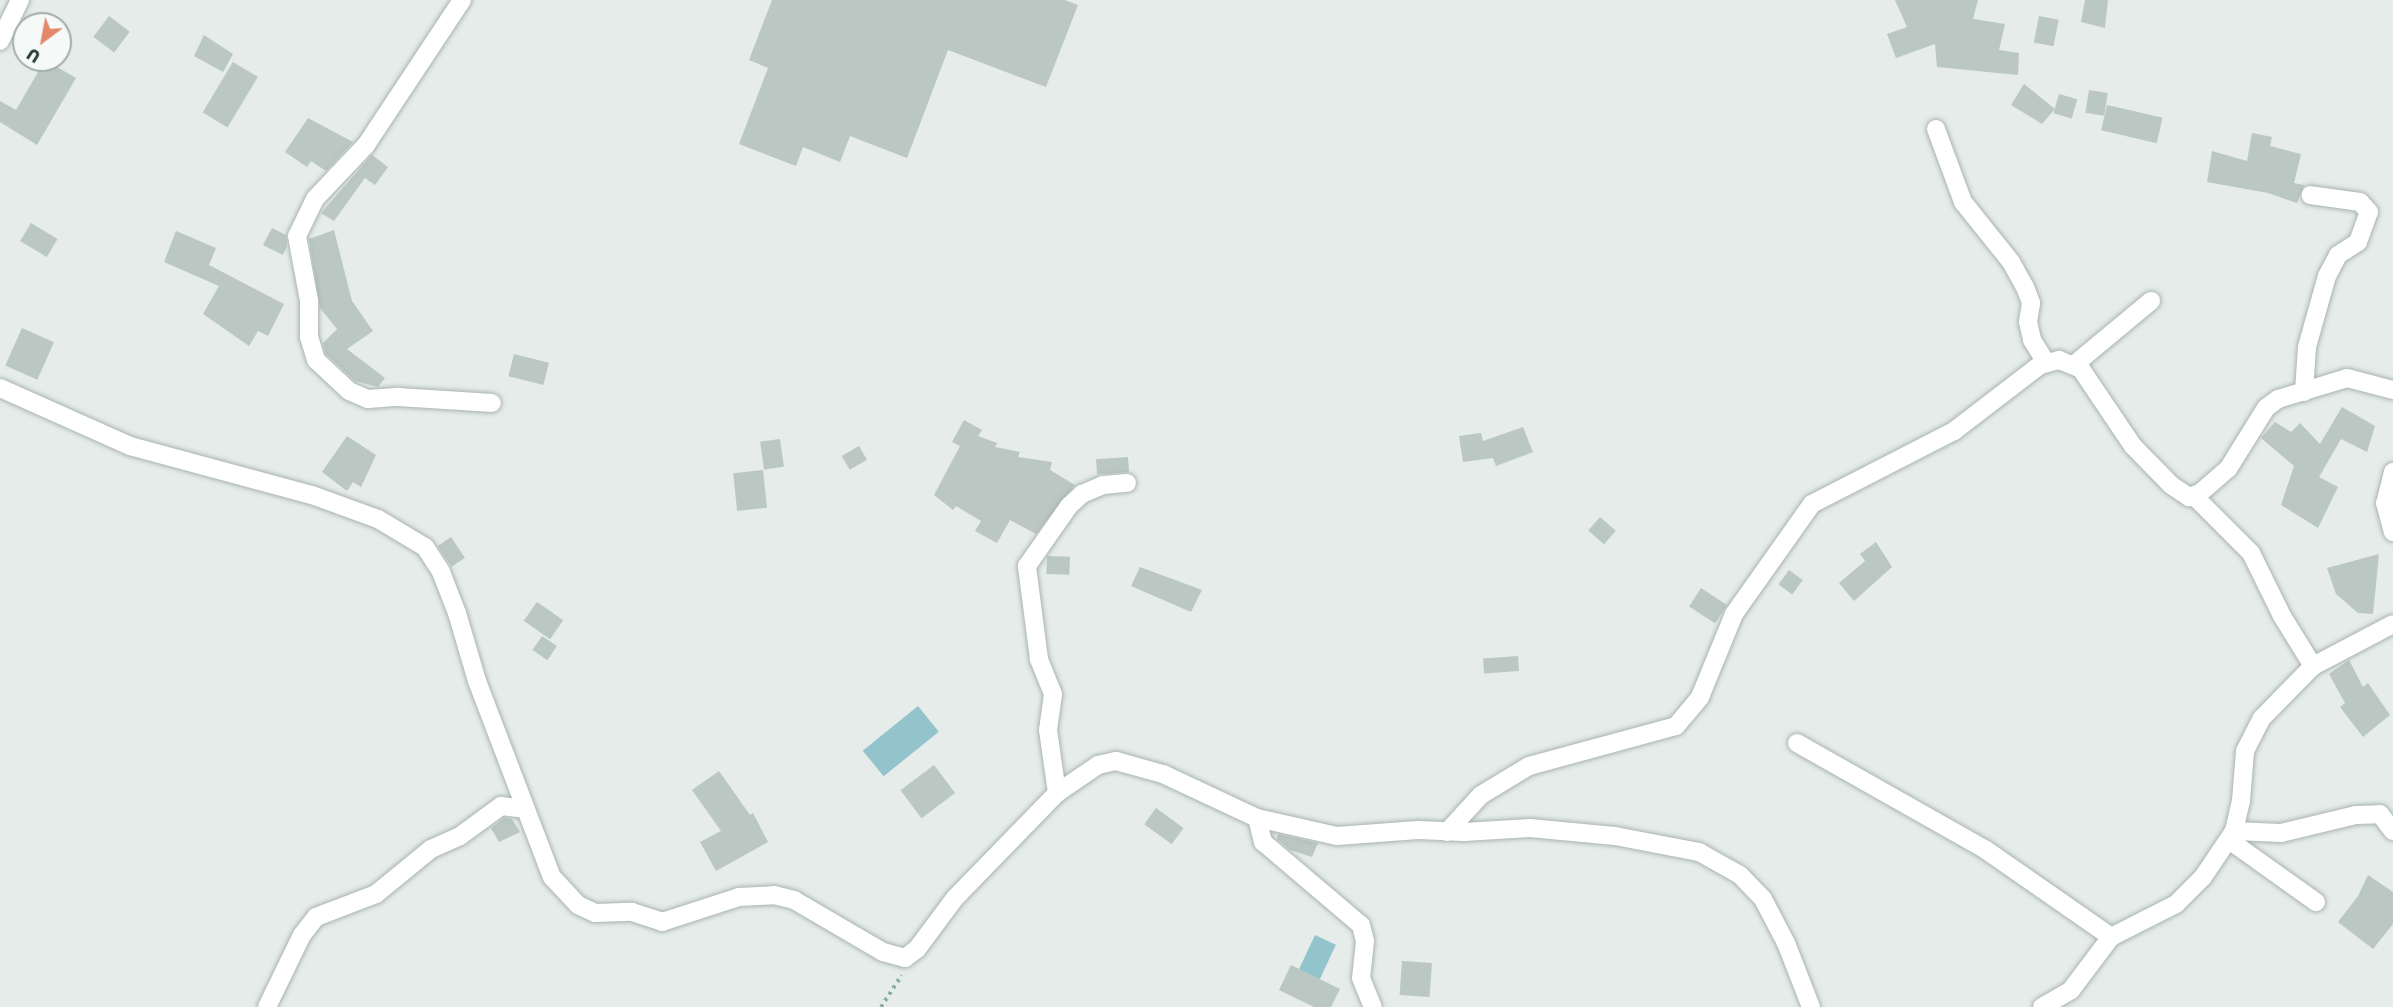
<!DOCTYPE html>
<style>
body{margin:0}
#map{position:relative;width:2393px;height:1007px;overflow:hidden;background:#e5ece9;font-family:"Golos Text",sans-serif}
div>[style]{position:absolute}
.water>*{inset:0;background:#93c3cb;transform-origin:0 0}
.building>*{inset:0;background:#bac7c2;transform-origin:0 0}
.path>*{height:4px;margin-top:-2px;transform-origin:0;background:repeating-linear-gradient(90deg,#89ada1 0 3px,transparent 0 7.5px)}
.roads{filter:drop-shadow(0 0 2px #a8b4b0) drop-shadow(0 0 2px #a8b4b0)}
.minor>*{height:18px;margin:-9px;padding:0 9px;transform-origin:9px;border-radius:9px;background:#fff}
span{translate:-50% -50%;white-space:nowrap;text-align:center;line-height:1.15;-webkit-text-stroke:6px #f5f9f7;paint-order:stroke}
.north{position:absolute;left:12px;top:12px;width:60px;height:60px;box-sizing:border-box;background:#f5f9f7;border:2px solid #a2adaa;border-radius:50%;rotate:212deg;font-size:16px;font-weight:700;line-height:24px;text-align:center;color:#263c36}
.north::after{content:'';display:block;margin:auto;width:21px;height:27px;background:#e4886c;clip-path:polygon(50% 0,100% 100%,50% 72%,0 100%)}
</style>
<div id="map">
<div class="water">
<div style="left:918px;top:706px;width:33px;height:71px;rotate:51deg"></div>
<div style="left:1315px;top:935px;width:23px;height:38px;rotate:25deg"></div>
</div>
<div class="building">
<div style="clip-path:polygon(772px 0,1065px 0,1078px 5px,1046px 87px,948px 50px,907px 158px,850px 136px,840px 162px,803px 147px,796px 166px,739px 144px,768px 68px,749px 60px)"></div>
<div style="clip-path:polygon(1895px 0,1978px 0,1973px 19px,2005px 24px,1999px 50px,2019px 53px,2018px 75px,1937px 67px,1935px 44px,1896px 58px,1887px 34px,1907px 27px)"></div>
<div style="clip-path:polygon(2085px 0,2108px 0,2105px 28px,2081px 22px)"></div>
<div style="left:109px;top:16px;width:26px;height:26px;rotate:37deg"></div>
<div style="left:2039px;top:16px;width:20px;height:27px;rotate:11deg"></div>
<div style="clip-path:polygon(204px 35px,233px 54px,223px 72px,194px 56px)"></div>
<div style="clip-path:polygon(45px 60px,76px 78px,37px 145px,0 122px,0 101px,16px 110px)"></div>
<div style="left:233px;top:62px;width:29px;height:59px;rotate:31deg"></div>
<div style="clip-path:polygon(2024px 84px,2055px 109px,2042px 124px,2011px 105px)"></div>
<div style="left:2089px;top:90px;width:19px;height:23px;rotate:9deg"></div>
<div style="left:2059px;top:94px;width:19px;height:20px;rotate:16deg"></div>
<div style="left:2107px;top:105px;width:57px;height:26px;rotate:13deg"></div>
<div style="clip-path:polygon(308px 118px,353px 142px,326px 171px,311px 161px,307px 167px,285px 152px)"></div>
<div style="clip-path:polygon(2252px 133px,2272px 137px,2270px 146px,2301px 154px,2294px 183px,2304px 185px,2297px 203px,2268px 193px,2207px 182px,2212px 151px,2247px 161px)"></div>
<div style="clip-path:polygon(372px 155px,388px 167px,375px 185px,365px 178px,334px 221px,321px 213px)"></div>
<div style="left:31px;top:223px;width:31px;height:21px;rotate:31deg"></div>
<div style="clip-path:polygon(272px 228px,286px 235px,287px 246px,283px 255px,263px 245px)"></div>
<div style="clip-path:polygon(334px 230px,352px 301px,373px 331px,347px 349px,385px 378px,378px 387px,355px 381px,326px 354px,323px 343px,337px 329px,320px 308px,309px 239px)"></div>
<div style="clip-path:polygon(176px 231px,216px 248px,209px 265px,284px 304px,268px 336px,258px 331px,249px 346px,203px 314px,219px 286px,164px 262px)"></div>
<div style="left:22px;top:328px;width:35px;height:41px;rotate:24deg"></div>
<div style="left:514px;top:354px;width:36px;height:23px;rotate:14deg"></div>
<div style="clip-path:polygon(2342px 407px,2375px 426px,2367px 452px,2341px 439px,2319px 477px,2338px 487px,2318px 528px,2281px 505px,2294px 466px,2261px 438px,2275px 422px,2291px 432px,2300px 423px,2320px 444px)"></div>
<div style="clip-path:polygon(964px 420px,982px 430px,978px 436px,997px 443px,995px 447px,1020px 452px,1018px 457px,1052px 462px,1050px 470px,1075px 485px,1036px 534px,1010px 520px,997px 543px,975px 531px,981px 521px,956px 506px,953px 510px,934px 495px,960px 446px,952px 442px)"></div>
<div style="clip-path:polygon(1523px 427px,1533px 452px,1496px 466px,1493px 458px,1463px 462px,1459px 436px,1481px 433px,1483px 441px)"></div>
<div style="clip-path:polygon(347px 436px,376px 455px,361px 487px,353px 482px,347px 491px,322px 472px)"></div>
<div style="left:780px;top:439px;width:28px;height:20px;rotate:82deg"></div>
<div style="left:859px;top:446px;width:16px;height:20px;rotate:60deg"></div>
<div style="left:1128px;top:457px;width:15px;height:32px;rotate:86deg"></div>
<div style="left:763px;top:470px;width:38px;height:30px;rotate:84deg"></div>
<div style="left:1600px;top:517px;width:21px;height:18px;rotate:41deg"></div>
<div style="left:451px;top:537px;width:25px;height:16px;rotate:56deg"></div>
<div style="clip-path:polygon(1876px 542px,1892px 567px,1854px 601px,1839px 583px,1865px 561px,1860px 554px)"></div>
<div style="clip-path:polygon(2379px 554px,2373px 614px,2358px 613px,2336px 594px,2327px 568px)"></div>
<div style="left:1047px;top:556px;width:23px;height:18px;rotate:2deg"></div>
<div style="clip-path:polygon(1140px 567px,1202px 590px,1191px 612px,1131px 586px)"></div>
<div style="left:1789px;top:570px;width:17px;height:18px;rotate:36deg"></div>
<div style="left:1701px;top:588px;width:31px;height:22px;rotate:33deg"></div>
<div style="left:537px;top:602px;width:32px;height:23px;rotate:35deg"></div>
<div style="left:542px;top:636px;width:18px;height:17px;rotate:34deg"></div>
<div style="left:1518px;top:656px;width:15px;height:35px;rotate:86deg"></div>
<div style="clip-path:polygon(2349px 660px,2363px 687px,2368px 683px,2390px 715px,2363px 737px,2340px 707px,2345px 703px,2329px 674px)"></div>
<div style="left:934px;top:765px;width:35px;height:42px;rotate:53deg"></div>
<div style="clip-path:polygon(719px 771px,750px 815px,753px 813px,768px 842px,716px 871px,700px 842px,721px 831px,692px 790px)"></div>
<div style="left:1156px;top:808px;width:34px;height:20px;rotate:36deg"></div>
<div style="clip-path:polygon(504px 818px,512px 819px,520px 832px,499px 842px,491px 828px)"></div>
<div style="clip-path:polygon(1278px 834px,1318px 843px,1312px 857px,1290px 850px,1277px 839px)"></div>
<div style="clip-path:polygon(2368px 875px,2393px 892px,2393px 924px,2373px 949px,2338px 922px,2358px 896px)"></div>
<div style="left:1402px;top:961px;width:30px;height:34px;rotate:4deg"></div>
<div style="clip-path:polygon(1291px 965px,1340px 989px,1331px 1007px,1314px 1007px,1279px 990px)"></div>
</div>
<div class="path">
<div style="left:881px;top:1007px;width:38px;rotate:-57deg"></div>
</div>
<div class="roads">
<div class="minor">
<div style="left:462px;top:0;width:174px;rotate:123.5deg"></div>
<div style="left:366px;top:145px;width:74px;rotate:133.4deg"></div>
<div style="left:315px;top:199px;width:41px;rotate:115.9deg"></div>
<div style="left:297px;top:236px;width:66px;rotate:79.5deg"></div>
<div style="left:309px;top:301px;width:36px;rotate:90deg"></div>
<div style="left:309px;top:337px;width:24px;rotate:73deg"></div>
<div style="left:316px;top:360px;width:45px;rotate:43.2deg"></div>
<div style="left:349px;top:391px;width:21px;rotate:23deg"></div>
<div style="left:368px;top:399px;width:31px;rotate:-4deg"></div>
<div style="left:399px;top:397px;width:93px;rotate:3.7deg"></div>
<div style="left:0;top:41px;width:46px;rotate:-64deg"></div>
<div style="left:1936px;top:129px;width:78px;rotate:69.7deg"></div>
<div style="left:1963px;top:202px;width:77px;rotate:51.3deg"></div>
<div style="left:2011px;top:262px;width:29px;rotate:61deg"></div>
<div style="left:2025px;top:287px;width:17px;rotate:69deg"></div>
<div style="left:2031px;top:303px;width:19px;rotate:99deg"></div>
<div style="left:2028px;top:322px;width:18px;rotate:77deg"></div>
<div style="left:2032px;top:340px;width:26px;rotate:58deg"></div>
<div style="left:2075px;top:364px;width:99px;rotate:-39.7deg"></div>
<div style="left:0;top:388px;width:142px;rotate:24deg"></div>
<div style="left:130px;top:446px;width:188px;rotate:15.1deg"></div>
<div style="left:312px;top:495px;width:70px;rotate:20deg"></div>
<div style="left:378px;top:519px;width:55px;rotate:30.8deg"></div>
<div style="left:425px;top:547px;width:30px;rotate:57deg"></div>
<div style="left:441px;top:572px;width:44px;rotate:68.7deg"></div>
<div style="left:457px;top:613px;width:71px;rotate:73.6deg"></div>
<div style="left:477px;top:681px;width:210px;rotate:69.1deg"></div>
<div style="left:552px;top:877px;width:38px;rotate:47deg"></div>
<div style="left:578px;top:905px;width:19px;rotate:25deg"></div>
<div style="left:595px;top:913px;width:37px;rotate:-2deg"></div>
<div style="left:632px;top:912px;width:32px;rotate:18deg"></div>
<div style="left:662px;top:922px;width:81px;rotate:-18deg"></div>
<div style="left:739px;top:897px;width:35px;rotate:-3deg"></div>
<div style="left:774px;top:895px;width:21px;rotate:14deg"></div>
<div style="left:794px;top:900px;width:103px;rotate:30.3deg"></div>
<div style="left:883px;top:952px;width:23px;rotate:15deg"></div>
<div style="left:905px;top:958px;width:15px;rotate:-37deg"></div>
<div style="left:917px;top:949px;width:64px;rotate:-53.3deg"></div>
<div style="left:955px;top:898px;width:146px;rotate:-45.8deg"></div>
<div style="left:1057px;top:793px;width:50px;rotate:-34.3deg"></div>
<div style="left:1098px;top:765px;width:18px;rotate:-13deg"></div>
<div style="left:1116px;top:761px;width:49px;rotate:15.5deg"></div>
<div style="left:1163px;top:774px;width:104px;rotate:25.1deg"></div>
<div style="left:1257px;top:818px;width:82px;rotate:12.7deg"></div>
<div style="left:1337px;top:836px;width:81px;rotate:-4.2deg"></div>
<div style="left:1418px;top:830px;width:46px;rotate:2.5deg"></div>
<div style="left:1464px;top:832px;width:66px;rotate:-3.5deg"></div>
<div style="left:1530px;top:828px;width:85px;rotate:5.4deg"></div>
<div style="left:1615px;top:836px;width:86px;rotate:10.8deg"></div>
<div style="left:1699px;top:852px;width:47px;rotate:29.3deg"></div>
<div style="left:1740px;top:875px;width:33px;rotate:46deg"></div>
<div style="left:1763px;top:899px;width:50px;rotate:62.4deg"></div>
<div style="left:1786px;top:943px;width:69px;rotate:68.7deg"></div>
<div style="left:2304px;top:392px;width:45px;rotate:-86.2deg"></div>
<div style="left:2307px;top:347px;width:74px;rotate:-74.3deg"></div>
<div style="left:2327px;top:276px;width:24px;rotate:-62deg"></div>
<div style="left:2338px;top:255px;width:24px;rotate:-33deg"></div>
<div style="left:2358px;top:242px;width:32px;rotate:-70deg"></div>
<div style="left:2369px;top:212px;width:13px;rotate:-132deg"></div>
<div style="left:2360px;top:202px;width:50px;rotate:-172deg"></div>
<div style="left:2393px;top:472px;width:32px;rotate:104deg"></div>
<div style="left:2385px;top:503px;width:30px;rotate:75deg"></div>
<div style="left:2195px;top:497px;width:79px;rotate:45deg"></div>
<div style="left:2251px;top:553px;width:70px;rotate:63.8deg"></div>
<div style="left:2282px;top:616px;width:59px;rotate:58.2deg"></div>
<div style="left:1797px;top:743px;width:217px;rotate:29.5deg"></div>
<div style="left:1986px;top:850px;width:152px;rotate:34.8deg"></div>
<div style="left:1057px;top:793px;width:64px;rotate:-98.1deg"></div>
<div style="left:1048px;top:730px;width:36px;rotate:-82deg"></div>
<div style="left:1053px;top:694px;width:38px;rotate:-112deg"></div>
<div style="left:1039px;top:659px;width:94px;rotate:-97.4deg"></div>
<div style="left:1027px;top:566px;width:73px;rotate:-55deg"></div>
<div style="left:1069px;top:506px;width:18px;rotate:-43deg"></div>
<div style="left:1082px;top:494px;width:23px;rotate:-23deg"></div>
<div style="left:1103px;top:485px;width:24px;rotate:-5deg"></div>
<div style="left:1257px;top:818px;width:25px;rotate:76deg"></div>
<div style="left:1263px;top:842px;width:128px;rotate:40.3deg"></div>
<div style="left:1361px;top:925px;width:16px;rotate:76deg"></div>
<div style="left:1365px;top:941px;width:37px;rotate:96deg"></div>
<div style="left:1361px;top:978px;width:31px;rotate:68deg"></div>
<div style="left:2234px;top:831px;width:47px;rotate:2.4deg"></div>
<div style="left:2281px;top:833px;width:77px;rotate:-13.5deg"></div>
<div style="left:2356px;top:815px;width:24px;rotate:-2deg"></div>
<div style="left:2380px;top:814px;width:21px;rotate:53deg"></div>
<div style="left:1447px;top:832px;width:50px;rotate:-47.4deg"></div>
<div style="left:1481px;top:795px;width:56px;rotate:-31.1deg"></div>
<div style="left:1529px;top:766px;width:152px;rotate:-15.2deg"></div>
<div style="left:1676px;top:726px;width:38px;rotate:-50deg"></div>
<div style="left:1700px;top:697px;width:90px;rotate:-67.7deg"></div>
<div style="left:1734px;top:614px;width:135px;rotate:-54.7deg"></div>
<div style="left:1812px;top:504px;width:160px;rotate:-27.2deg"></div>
<div style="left:1954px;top:431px;width:108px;rotate:-37.5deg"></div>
<div style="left:2040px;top:365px;width:20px;rotate:-15deg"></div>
<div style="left:2059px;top:360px;width:24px;rotate:22deg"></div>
<div style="left:2081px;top:369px;width:93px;rotate:56deg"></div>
<div style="left:2133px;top:446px;width:54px;rotate:45.7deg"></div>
<div style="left:2171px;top:485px;width:22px;rotate:34deg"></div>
<div style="left:2189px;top:497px;width:12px;rotate:-20deg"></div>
<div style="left:2200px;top:493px;width:37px;rotate:-41deg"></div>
<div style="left:2228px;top:469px;width:72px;rotate:-58.1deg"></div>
<div style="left:2266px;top:408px;width:15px;rotate:-37deg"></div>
<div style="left:2278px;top:399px;width:72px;rotate:-16.9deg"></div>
<div style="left:2347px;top:378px;width:48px;rotate:14.6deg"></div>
<div style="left:2229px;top:840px;width:107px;rotate:35.5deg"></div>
<div style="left:267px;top:1007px;width:80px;rotate:-64.1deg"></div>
<div style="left:302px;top:935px;width:23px;rotate:-52deg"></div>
<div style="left:316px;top:917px;width:64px;rotate:-21deg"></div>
<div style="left:376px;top:894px;width:71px;rotate:-39.3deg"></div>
<div style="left:431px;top:849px;width:32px;rotate:-24deg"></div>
<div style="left:460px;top:836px;width:51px;rotate:-36.2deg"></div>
<div style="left:501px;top:806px;width:24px;rotate:7deg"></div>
<div style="left:2042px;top:1007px;width:34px;rotate:-30deg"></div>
<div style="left:2071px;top:990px;width:66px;rotate:-53deg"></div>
<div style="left:2111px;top:937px;width:73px;rotate:-26.9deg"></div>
<div style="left:2176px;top:904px;width:38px;rotate:-45deg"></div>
<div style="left:2203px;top:877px;width:55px;rotate:-56deg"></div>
<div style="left:2234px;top:831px;width:31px;rotate:-77deg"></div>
<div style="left:2241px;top:801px;width:50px;rotate:-85.4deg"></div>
<div style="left:2245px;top:751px;width:37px;rotate:-63deg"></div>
<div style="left:2262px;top:718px;width:73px;rotate:-45.6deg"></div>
<div style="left:2313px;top:666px;width:90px;rotate:-27.7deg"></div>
</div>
</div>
<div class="north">U</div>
</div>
